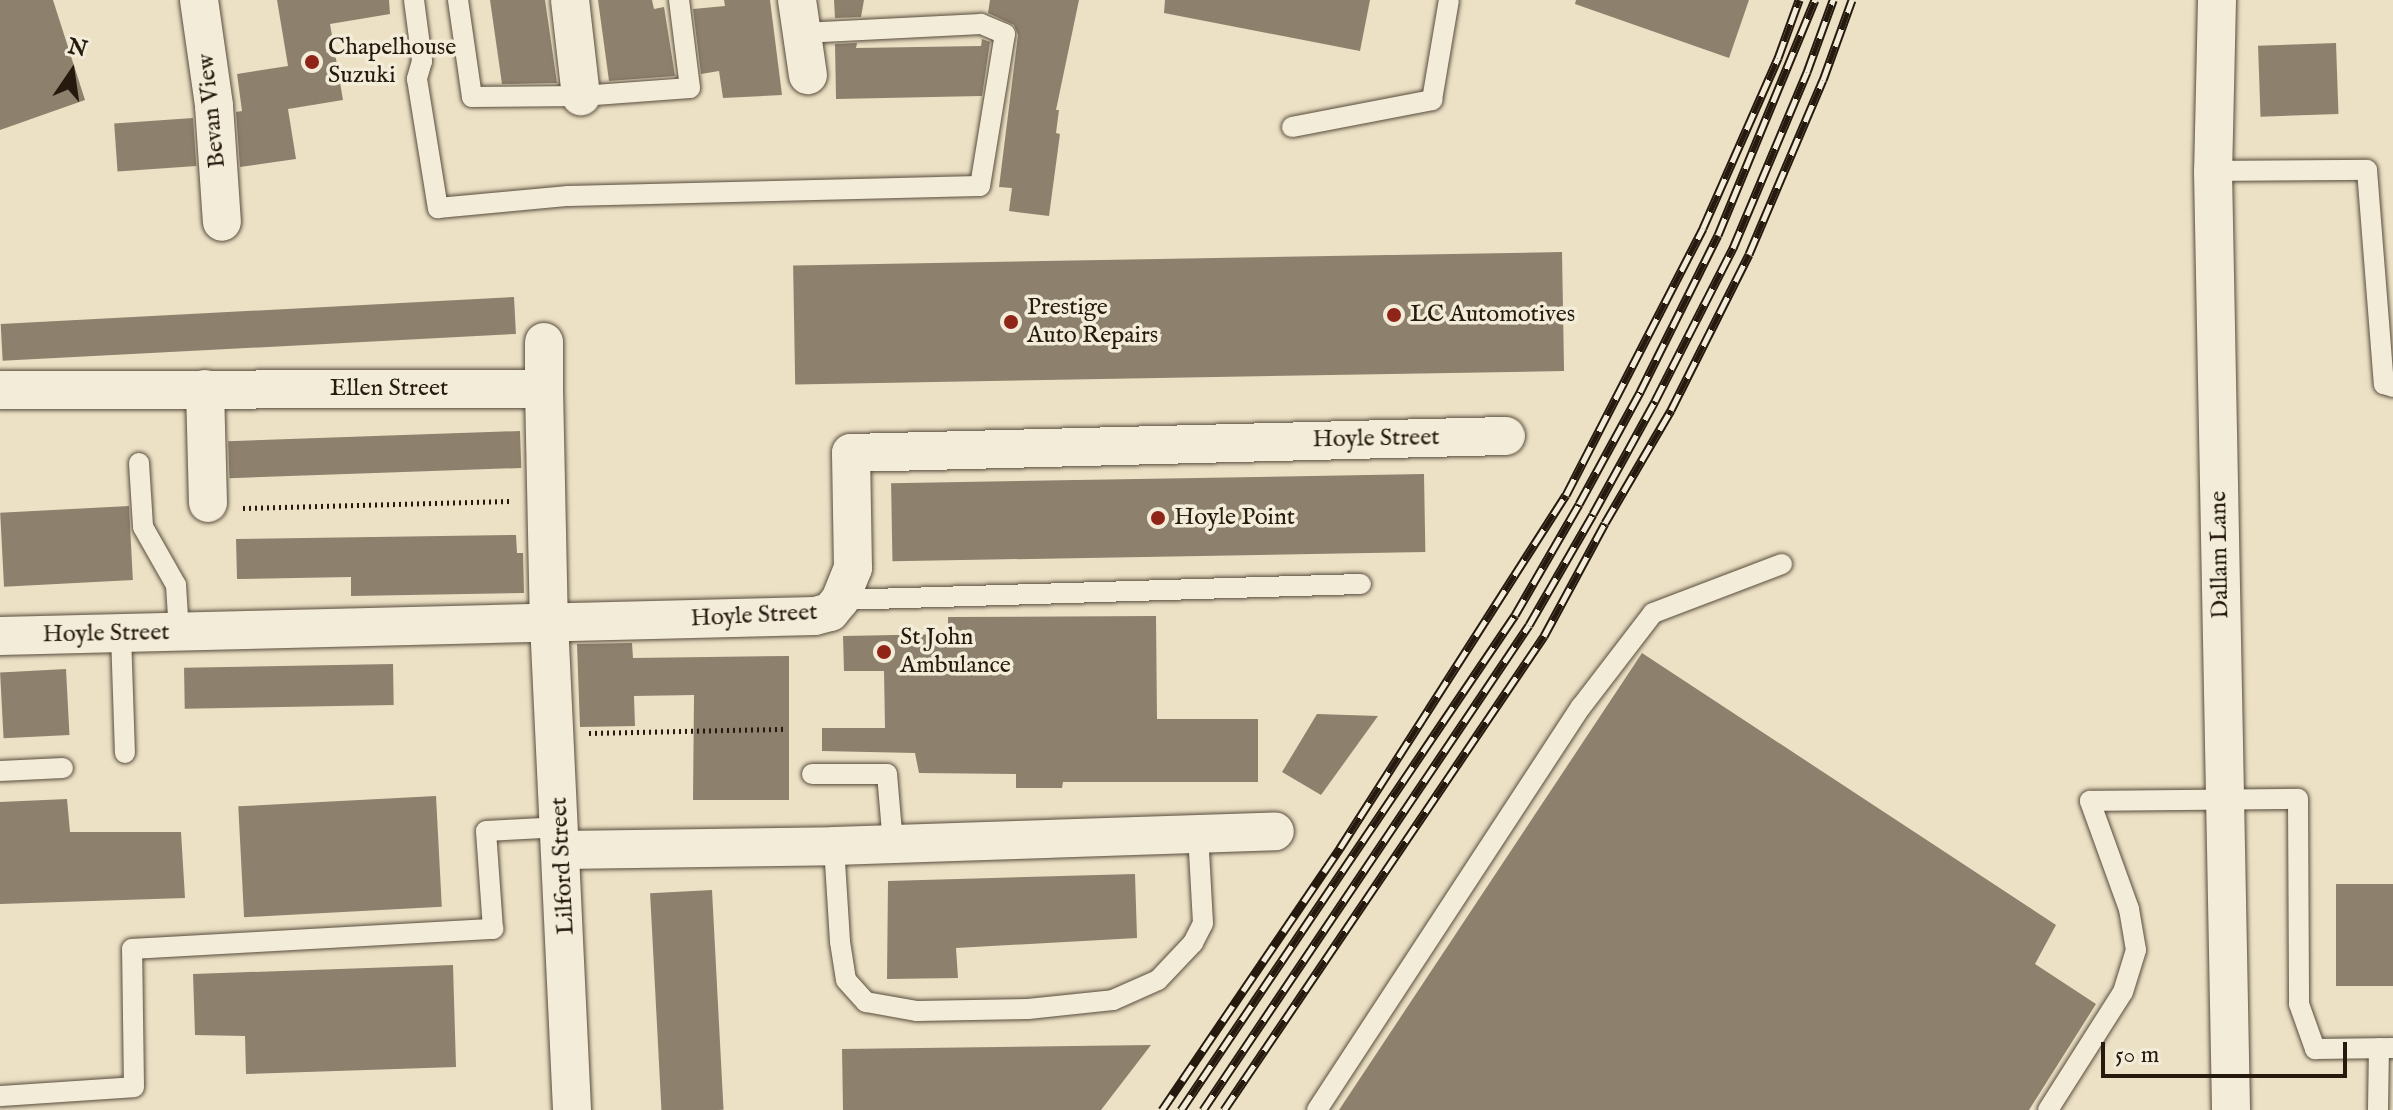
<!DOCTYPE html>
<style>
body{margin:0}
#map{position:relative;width:2393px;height:1110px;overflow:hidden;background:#ece1c5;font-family:"IM FELL English",serif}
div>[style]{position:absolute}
.building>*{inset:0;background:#8d816d;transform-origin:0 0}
.path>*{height:5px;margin-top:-2.5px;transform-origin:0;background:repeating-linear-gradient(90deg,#261a0e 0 2px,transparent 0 6px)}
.roads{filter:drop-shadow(0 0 2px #584c3c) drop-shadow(0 0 2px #584c3c)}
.lane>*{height:20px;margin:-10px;padding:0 10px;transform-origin:10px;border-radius:10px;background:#f3ecd9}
.street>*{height:38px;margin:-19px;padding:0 19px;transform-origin:19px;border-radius:19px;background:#f3ecd9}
.rail>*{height:9px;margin-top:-4.5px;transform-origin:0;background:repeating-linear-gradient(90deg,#f3ecd9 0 18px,#261a0e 0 36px);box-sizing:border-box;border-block:2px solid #261a0e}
.dots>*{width:22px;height:22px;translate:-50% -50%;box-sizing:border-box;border:4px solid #f3ecd9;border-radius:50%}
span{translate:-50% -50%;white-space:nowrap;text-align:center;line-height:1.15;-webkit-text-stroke:7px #f3ecd9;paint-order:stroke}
.poi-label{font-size:24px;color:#261a0e}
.left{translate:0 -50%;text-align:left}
.street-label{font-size:24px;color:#261a0e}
.north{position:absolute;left:32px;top:32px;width:80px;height:80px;-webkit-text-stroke:6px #f3ecd9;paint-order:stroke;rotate:13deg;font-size:22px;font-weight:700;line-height:32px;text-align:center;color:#261a0e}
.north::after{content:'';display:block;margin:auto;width:28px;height:36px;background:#261a0e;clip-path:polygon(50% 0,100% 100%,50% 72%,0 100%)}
.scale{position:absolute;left:2101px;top:1042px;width:246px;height:36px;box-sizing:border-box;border:4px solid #261a0e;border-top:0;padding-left:10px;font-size:24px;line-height:28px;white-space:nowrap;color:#261a0e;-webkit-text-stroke:6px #f3ecd9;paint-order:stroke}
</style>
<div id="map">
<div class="building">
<div style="clip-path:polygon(0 0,53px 0,85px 100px,0 130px)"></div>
<div style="clip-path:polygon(277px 0,389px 0,390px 14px,330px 24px,343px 100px,288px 109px,296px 159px,240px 167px,236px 112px,242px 111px,237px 74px,288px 66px)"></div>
<div style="clip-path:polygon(490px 0,545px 0,557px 83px,502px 84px)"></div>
<div style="clip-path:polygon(598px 0,652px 0,654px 9px,664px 7px,675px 76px,609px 81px)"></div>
<div style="clip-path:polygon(724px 0,770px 0,782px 95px,723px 98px,719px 71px,701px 74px,693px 9px,725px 6px)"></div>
<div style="clip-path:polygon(834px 0,864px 0,861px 17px,835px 18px)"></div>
<div style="clip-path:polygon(990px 0,1079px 0,1056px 110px,1059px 110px,1056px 133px,1060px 134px,1049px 216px,1009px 211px,1012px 188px,999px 187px,1018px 35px,1014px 25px,988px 13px)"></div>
<div style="clip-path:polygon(1165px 0,1370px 0,1360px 51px,1164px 13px)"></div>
<div style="clip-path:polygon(1576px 0,1749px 0,1729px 58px,1575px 4px)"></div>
<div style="clip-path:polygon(982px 39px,990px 42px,982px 96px,836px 99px,835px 44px,857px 43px,856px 48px,981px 46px)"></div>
<div style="left:2336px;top:43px;width:71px;height:78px;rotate:88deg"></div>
<div style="left:193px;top:118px;width:48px;height:79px;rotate:86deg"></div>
<div style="left:1562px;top:252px;width:119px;height:769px;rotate:89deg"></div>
<div style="left:514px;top:297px;width:37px;height:514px;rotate:87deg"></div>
<div style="left:520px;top:431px;width:37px;height:292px;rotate:88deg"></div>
<div style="left:1424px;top:474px;width:78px;height:533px;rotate:89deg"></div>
<div style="left:129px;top:506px;width:74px;height:129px;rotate:87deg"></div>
<div style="clip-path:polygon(516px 535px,517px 553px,523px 553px,524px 593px,351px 596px,351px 577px,237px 579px,236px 539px)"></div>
<div style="clip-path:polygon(1156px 616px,1157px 719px,1258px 719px,1258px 782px,1063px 782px,1062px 788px,1016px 788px,1016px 774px,919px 773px,915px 753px,822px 751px,822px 728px,885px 728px,884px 671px,844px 671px,843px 636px,948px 634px,948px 617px)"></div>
<div style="clip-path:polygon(632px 643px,633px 658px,789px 656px,789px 800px,693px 800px,694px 695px,634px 696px,635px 726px,580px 727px,577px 644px)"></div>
<div style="clip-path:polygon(1642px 653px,2056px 925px,2035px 964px,2096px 1004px,2029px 1110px,1339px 1110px)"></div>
<div style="left:393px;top:664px;width:41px;height:209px;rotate:89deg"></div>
<div style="left:66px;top:669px;width:66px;height:66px;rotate:87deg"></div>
<div style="clip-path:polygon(1317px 714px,1378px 716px,1321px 795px,1282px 772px)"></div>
<div style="left:436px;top:796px;width:111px;height:198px;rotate:87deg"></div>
<div style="clip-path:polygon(67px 799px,70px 832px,181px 832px,185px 898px,0 904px,0 802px)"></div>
<div style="clip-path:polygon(1135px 874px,1137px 938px,956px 948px,958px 978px,887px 979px,888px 881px)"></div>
<div style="left:2336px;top:884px;width:57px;height:102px"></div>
<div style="left:712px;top:890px;width:220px;height:62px;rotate:87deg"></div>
<div style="clip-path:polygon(453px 965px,456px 1067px,246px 1074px,245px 1036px,195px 1035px,193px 974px)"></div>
<div style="clip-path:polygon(1151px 1045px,1101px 1110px,843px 1110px,842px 1049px)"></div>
</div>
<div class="path">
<div style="left:243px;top:508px;width:270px;rotate:-1.5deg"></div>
<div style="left:589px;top:733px;width:197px;rotate:-1.2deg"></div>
</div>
<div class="roads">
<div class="lane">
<div style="left:414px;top:0;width:62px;rotate:82.5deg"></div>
<div style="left:422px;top:61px;width:19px;rotate:106deg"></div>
<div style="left:417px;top:79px;width:131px;rotate:80.8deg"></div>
<div style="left:438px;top:208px;width:131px;rotate:-5.3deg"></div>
<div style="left:568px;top:196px;width:412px;rotate:-1.4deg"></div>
<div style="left:980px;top:186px;width:154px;rotate:-80.7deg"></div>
<div style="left:1005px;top:34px;width:26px;rotate:-157deg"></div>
<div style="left:981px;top:24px;width:179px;rotate:177.1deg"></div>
<div style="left:458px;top:0;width:98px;rotate:81.8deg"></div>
<div style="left:472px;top:97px;width:109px;rotate:-0.5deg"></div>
<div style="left:581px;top:96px;width:109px;rotate:-4.2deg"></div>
<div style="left:690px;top:88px;width:89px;rotate:-97.1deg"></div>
<div style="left:1292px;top:127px;width:143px;rotate:-10.9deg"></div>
<div style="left:1432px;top:100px;width:101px;rotate:-80.4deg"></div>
<div style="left:2213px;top:171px;width:154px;rotate:-0.4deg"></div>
<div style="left:2367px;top:170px;width:215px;rotate:85.5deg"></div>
<div style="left:2384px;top:384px;width:9px;rotate:18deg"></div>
<div style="left:139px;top:463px;width:64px;rotate:86.4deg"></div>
<div style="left:143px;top:527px;width:67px;rotate:60.4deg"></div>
<div style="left:176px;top:585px;width:48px;rotate:86.4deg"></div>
<div style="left:840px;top:600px;width:521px;rotate:-1.76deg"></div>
<div style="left:121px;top:634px;width:119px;rotate:88.1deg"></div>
<div style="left:0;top:771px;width:63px;rotate:-2.7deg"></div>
<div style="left:812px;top:774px;width:75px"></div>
<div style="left:887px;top:774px;width:70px;rotate:85.1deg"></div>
<div style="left:834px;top:846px;width:96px;rotate:86.4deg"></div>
<div style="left:840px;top:942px;width:38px;rotate:81deg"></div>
<div style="left:846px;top:980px;width:30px;rotate:48deg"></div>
<div style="left:866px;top:1002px;width:52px;rotate:10deg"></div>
<div style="left:917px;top:1011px;width:111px;rotate:-1deg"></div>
<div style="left:1028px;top:1009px;width:85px;rotate:-6deg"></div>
<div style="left:1113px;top:1000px;width:49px;rotate:-24deg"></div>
<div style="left:1158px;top:980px;width:51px;rotate:-46.6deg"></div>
<div style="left:1193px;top:943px;width:22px;rotate:-63deg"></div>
<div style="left:1203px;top:923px;width:90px;rotate:-93.2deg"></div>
<div style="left:0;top:1096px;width:134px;rotate:-3.8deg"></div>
<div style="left:134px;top:1087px;width:138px;rotate:-90.8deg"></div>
<div style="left:132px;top:949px;width:362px;rotate:-3.2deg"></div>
<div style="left:493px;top:929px;width:98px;rotate:-94.1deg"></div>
<div style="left:486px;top:831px;width:75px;rotate:-3.1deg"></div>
<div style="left:1317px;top:1110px;width:482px;rotate:-56.8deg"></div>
<div style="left:1581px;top:707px;width:118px;rotate:-52.5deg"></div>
<div style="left:1653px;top:613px;width:138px;rotate:-20.8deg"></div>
<div style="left:2048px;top:1110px;width:140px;rotate:-57.6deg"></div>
<div style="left:2123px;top:992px;width:44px;rotate:-72.8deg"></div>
<div style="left:2136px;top:950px;width:42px;rotate:-99.7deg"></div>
<div style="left:2129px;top:909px;width:115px;rotate:-109.9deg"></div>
<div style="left:2090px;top:801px;width:208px;rotate:-0.6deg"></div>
<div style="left:2298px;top:799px;width:205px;rotate:89.7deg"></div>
<div style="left:2299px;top:1004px;width:48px;rotate:70.4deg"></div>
<div style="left:2315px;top:1049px;width:78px;rotate:-0.7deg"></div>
<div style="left:2378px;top:1110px;width:62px;rotate:-89.1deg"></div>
</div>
<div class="street">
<div style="left:199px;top:0;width:107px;rotate:81.9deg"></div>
<div style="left:214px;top:106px;width:116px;rotate:86.1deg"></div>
<div style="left:570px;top:0;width:97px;rotate:83.5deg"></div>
<div style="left:797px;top:0;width:76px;rotate:81.7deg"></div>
<div style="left:2217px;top:0;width:171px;rotate:91.3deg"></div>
<div style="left:2213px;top:171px;width:939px;rotate:88.9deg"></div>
<div style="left:544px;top:342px;width:47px;rotate:90deg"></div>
<div style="left:205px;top:389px;width:114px;rotate:88.5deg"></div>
<div style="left:0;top:390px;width:544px;rotate:-0.11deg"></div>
<div style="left:544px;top:389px;width:233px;rotate:88.8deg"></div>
<div style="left:549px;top:622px;width:489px;rotate:87.3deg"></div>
<div style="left:0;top:636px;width:815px;rotate:-1.41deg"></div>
<div style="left:815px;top:616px;width:16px;rotate:-15deg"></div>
<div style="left:830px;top:612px;width:16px;rotate:-50deg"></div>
<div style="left:840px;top:600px;width:35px;rotate:-68deg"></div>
<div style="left:853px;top:568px;width:115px;rotate:-91deg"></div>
<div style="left:851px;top:453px;width:655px;rotate:-1.49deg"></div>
<div style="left:562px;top:850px;width:272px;rotate:-0.8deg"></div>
<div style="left:834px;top:846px;width:441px;rotate:-1.9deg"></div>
</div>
</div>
<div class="rail">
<div style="left:1162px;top:1110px;width:317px;rotate:-55.8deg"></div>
<div style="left:1340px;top:848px;width:419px;rotate:-57.4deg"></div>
<div style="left:1566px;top:495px;width:300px;rotate:-62.8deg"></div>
<div style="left:1703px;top:228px;width:186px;rotate:-66.2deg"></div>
<div style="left:1778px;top:58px;width:62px;rotate:-70.1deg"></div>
<div style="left:1181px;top:1110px;width:597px;rotate:-55.99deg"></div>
<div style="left:1515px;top:615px;width:128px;rotate:-60deg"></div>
<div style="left:1579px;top:504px;width:128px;rotate:-61.4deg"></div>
<div style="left:1640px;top:392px;width:175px;rotate:-63.6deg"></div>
<div style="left:1718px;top:235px;width:254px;rotate:-67.6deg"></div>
<div style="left:1203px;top:1110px;width:584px;rotate:-56.09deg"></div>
<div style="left:1529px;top:625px;width:128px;rotate:-60deg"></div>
<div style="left:1593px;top:514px;width:129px;rotate:-61.2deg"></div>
<div style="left:1655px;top:401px;width:172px;rotate:-63deg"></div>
<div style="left:1733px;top:248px;width:191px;rotate:-67.2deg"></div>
<div style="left:1807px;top:72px;width:77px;rotate:-70.1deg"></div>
<div style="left:1224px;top:1110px;width:572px;rotate:-55.98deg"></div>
<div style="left:1544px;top:636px;width:128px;rotate:-61.6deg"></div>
<div style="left:1605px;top:523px;width:131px;rotate:-59.7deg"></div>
<div style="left:1671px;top:410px;width:174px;rotate:-63.4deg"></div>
<div style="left:1749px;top:254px;width:189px;rotate:-67deg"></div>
<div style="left:1823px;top:80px;width:85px;rotate:-70.1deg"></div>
</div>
<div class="dots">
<div style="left:312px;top:62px;background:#8f2418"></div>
<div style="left:1394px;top:315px;background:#8f2418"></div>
<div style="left:1011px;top:322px;background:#8f2418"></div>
<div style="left:1158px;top:518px;background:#8f2418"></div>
<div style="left:884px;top:652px;background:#8f2418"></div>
</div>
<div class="poi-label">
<span class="left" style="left:328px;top:62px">Chapelhouse<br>Suzuki</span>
<span class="left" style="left:1027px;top:322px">Prestige<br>Auto Repairs</span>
<span class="left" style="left:1410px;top:315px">LC Automotives</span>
<span class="left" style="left:1174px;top:518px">Hoyle Point</span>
<span class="left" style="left:900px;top:652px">St John<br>Ambulance</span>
</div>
<div class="street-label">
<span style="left:212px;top:111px;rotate:-96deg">Bevan View</span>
<span style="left:389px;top:389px">Ellen Street</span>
<span style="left:1376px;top:439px;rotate:-1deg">Hoyle Street</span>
<span style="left:2220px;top:555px;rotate:-91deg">Dallam Lane</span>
<span style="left:754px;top:616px;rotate:-3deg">Hoyle Street</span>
<span style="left:106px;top:634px;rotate:-1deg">Hoyle Street</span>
<span style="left:563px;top:866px;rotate:-93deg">Lilford Street</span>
</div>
<div class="north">N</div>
<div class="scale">50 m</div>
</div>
